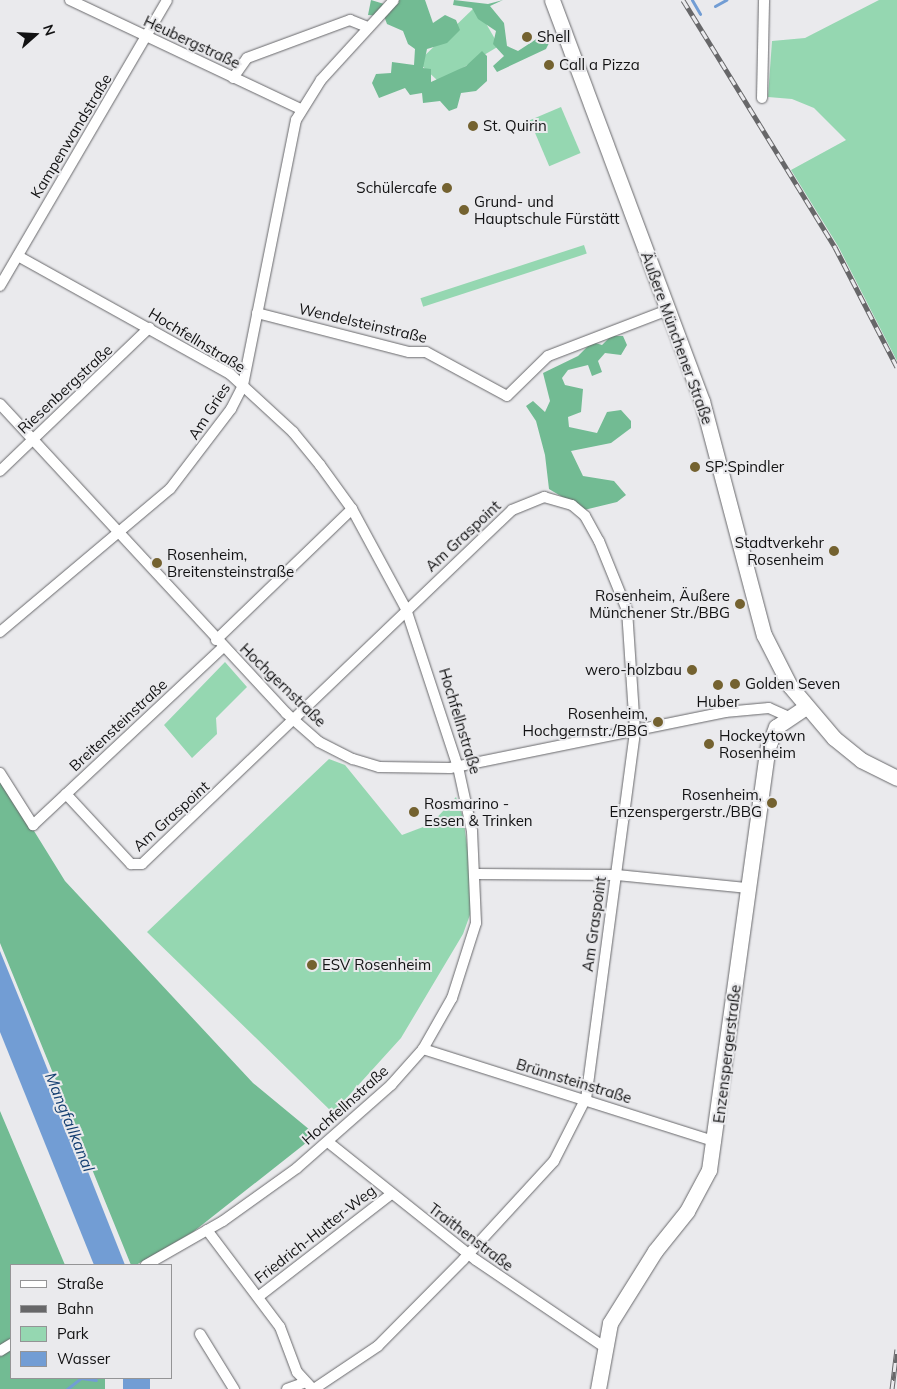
<!DOCTYPE html>
<meta charset="utf-8">
<style>
body{margin:0}
#map{position:relative;width:897px;height:1389px;overflow:hidden;background:#eaeaed;font-family:Mulish,sans-serif}
div>[style]{position:absolute}
.green>*{inset:0;background:#95d7b1;transform-origin:0 0}
.forest>*{inset:0;background:#72bb93}
.water>*{inset:0;background:#729dd4;transform-origin:0 0}
.stream>*{height:3px;margin:-1.5px;padding:0 1.5px;transform-origin:1.5px;border-radius:1.5px;background:#729dd4}
.roads{filter:drop-shadow(0 0 1px #68686b) drop-shadow(0 0 1px #68686b)}
.street>*{height:10px;margin:-5px;padding:0 5px;transform-origin:5px;border-radius:5px;background:#fff}
.secondary>*{height:15px;margin:-7.5px;padding:0 7.5px;transform-origin:7.5px;border-radius:7.5px;background:#fff}
.rail>*{height:5px;margin-top:-2.5px;transform-origin:0;background:repeating-linear-gradient(90deg,#eaeaed 0 9px,#676769 0 18px);box-sizing:border-box;border-block:1px solid #676769}
.dots>*{width:14px;height:14px;translate:-50% -50%;box-sizing:border-box;border:2px solid #eaeaed;border-radius:50%}
span{translate:-50% -50%;white-space:nowrap;text-align:center;line-height:1.15;-webkit-text-stroke:4px #eaeaed;paint-order:stroke}
.poi-label{font-size:15px;color:#121213}
.left{translate:0 -50%;text-align:left}
.right{translate:-100% -50%;text-align:right}
.street-label{font-size:15px;color:#121213}
.water-label{font-size:16px;color:#123d70;font-style:italic}
.legend{position:absolute;left:10px;top:1264px;width:162px;height:115px;box-sizing:border-box;background:#eaeaed;border:1px solid #949496;margin:0;padding:6px 9px;list-style:none;font-size:15px;color:#121213}
.legend li{display:flex;align-items:center;gap:10px;height:25px}
.legend b{width:25px;border:1px solid #949496}
.north{position:absolute;left:10px;top:10px;width:50px;height:50px;-webkit-text-stroke:4px #eaeaed;paint-order:stroke;rotate:71deg;font-size:14px;font-weight:700;line-height:20px;text-align:center;color:#121213}
.north::after{content:'';display:block;margin:auto;width:18px;height:22px;background:#121213;clip-path:polygon(50% 0,100% 100%,50% 72%,0 100%)}
</style>
<div id="map">
<div class="green">
<div style="clip-path:polygon(879px 0,897px 0,897px 361px,838px 246px,791px 170px,846px 140px,814px 108px,792px 99px,768px 97px,772px 41px,805px 38px)"></div>
<div style="clip-path:polygon(476px 6px,499px 46px,439px 82px,418px 62px)"></div>
<div style="left:561px;top:107px;width:50px;height:34px;rotate:67deg"></div>
<div style="left:584px;top:245px;width:9px;height:172px;rotate:72deg"></div>
<div style="clip-path:polygon(225px 662px,247px 687px,216px 718px,217px 734px,192px 758px,164px 725px)"></div>
<div style="clip-path:polygon(329px 759px,345px 765px,402px 835px,431px 824px,456px 797px,463px 817px,475px 901px,463px 934px,401px 1038px,333px 1113px,147px 932px)"></div>
</div>
<div class="forest">
<div style="clip-path:polygon(371px 0,394px 7px,399px 0,425px 0,433px 23px,445px 15px,456px 20px,460px 30px,447px 43px,427px 49px,423px 68px,431px 69px,431px 82px,466px 66px,482px 51px,487px 56px,487px 81px,476px 91px,461px 93px,457px 108px,449px 111px,440px 101px,423px 103px,422px 93px,410px 95px,405px 88px,379px 98px,372px 83px,376px 74px,391px 73px,392px 62px,414px 65px,415px 49px,408px 44px,403px 31px,387px 24px,384px 16px,368px 15px)"></div>
<div style="clip-path:polygon(454px 0,488px 4px,503px 0,490px 6px,504px 23px,507px 46px,518px 51px,541px 36px,550px 41px,546px 49px,497px 72px,493px 66px,504px 56px,493px 44px,496px 31px,478px 19px,472px 8px,453px 5px)"></div>
<div style="clip-path:polygon(611px 336px,623px 336px,627px 345px,621px 355px,605px 353px,598px 361px,602px 372px,592px 376px,588px 365px,568px 370px,562px 378px,565px 385px,583px 389px,581px 412px,568px 417px,569px 427px,597px 433px,607px 412px,621px 410px,631px 421px,631px 428px,611px 443px,571px 451px,583px 476px,614px 481px,626px 495px,617px 502px,584px 510px,549px 489px,545px 455px,536px 421px,526px 406px,533px 401px,545px 412px,550px 401px,543px 373px,578px 356px,592px 342px,602px 345px)"></div>
<div style="clip-path:polygon(0 776px,65px 881px,253px 1083px,316px 1135px,193px 1232px,136px 1265px,131px 1265px,0 943px)"></div>
<div style="clip-path:polygon(0 1111px,65px 1265px,11px 1265px,11px 1378px,105px 1378px,105px 1389px,0 1389px)"></div>
</div>
<div class="water">
<div style="clip-path:polygon(0 951px,24px 1010px,125px 1265px,94px 1265px,0 1032px)"></div>
<div style="left:123px;top:1378px;width:27px;height:11px"></div>
</div>
<div class="stream">
<div style="left:692px;top:0;width:16px;rotate:60deg"></div>
<div style="left:715px;top:6px;width:13px;rotate:-29deg"></div>
<div style="left:67px;top:1389px;width:18px;rotate:-38deg"></div>
<div style="left:81px;top:1378px;width:15px;rotate:8deg"></div>
</div>
<div class="roads">
<div class="street">
<div style="left:70px;top:0;width:255px;rotate:25.3deg"></div>
<div style="left:233px;top:78px;width:24px;rotate:-55deg"></div>
<div style="left:247px;top:58px;width:110px;rotate:-20.3deg"></div>
<div style="left:350px;top:20px;width:18px;rotate:22deg"></div>
<div style="left:762px;top:98px;width:98px;rotate:-88.8deg"></div>
<div style="left:18px;top:256px;width:243px;rotate:29.1deg"></div>
<div style="left:230px;top:374px;width:86px;rotate:42.6deg"></div>
<div style="left:293px;top:432px;width:43px;rotate:50.7deg"></div>
<div style="left:320px;top:465px;width:54px;rotate:54deg"></div>
<div style="left:352px;top:509px;width:114px;rotate:61.6deg"></div>
<div style="left:406px;top:609px;width:166px;rotate:71.8deg"></div>
<div style="left:458px;top:767px;width:66px;rotate:77.7deg"></div>
<div style="left:472px;top:831px;width:92px;rotate:87.5deg"></div>
<div style="left:476px;top:923px;width:79px;rotate:107.7deg"></div>
<div style="left:452px;top:998px;width:59px;rotate:119.6deg"></div>
<div style="left:423px;top:1049px;width:48px;rotate:131.6deg"></div>
<div style="left:391px;top:1085px;width:125px;rotate:138.6deg"></div>
<div style="left:297px;top:1168px;width:91px;rotate:144.4deg"></div>
<div style="left:223px;top:1221px;width:89px;rotate:150.3deg"></div>
<div style="left:0;top:286px;width:331px;rotate:-59.7deg"></div>
<div style="left:257px;top:313px;width:157px;rotate:14.4deg"></div>
<div style="left:409px;top:352px;width:17px"></div>
<div style="left:426px;top:352px;width:92px;rotate:28.5deg"></div>
<div style="left:507px;top:396px;width:57px;rotate:-44.3deg"></div>
<div style="left:548px;top:356px;width:129px;rotate:-21deg"></div>
<div style="left:0;top:404px;width:421px;rotate:47.2deg"></div>
<div style="left:286px;top:713px;width:44px;rotate:41.3deg"></div>
<div style="left:319px;top:742px;width:38px;rotate:27deg"></div>
<div style="left:353px;top:759px;width:27px;rotate:17deg"></div>
<div style="left:379px;top:767px;width:71px;rotate:0.8deg"></div>
<div style="left:450px;top:768px;width:281px;rotate:-11.5deg"></div>
<div style="left:725px;top:712px;width:44px;rotate:-5.2deg"></div>
<div style="left:769px;top:708px;width:22px;rotate:24deg"></div>
<div style="left:0;top:471px;width:207px;rotate:-43.8deg"></div>
<div style="left:0;top:632px;width:222px;rotate:-40.1deg"></div>
<div style="left:170px;top:489px;width:101px;rotate:-52.7deg"></div>
<div style="left:231px;top:409px;width:27px;rotate:-63deg"></div>
<div style="left:243px;top:385px;width:270px;rotate:-78.7deg"></div>
<div style="left:296px;top:120px;width:47px;rotate:-58deg"></div>
<div style="left:321px;top:80px;width:108px;rotate:-47.6deg"></div>
<div style="left:216px;top:640px;width:189px;rotate:-43.9deg"></div>
<div style="left:0;top:773px;width:62px;rotate:57.6deg"></div>
<div style="left:33px;top:825px;width:260px;rotate:-43.1deg"></div>
<div style="left:66px;top:794px;width:96px;rotate:47.1deg"></div>
<div style="left:131px;top:864px;width:11px"></div>
<div style="left:142px;top:864px;width:512px;rotate:-43.73deg"></div>
<div style="left:512px;top:510px;width:35px;rotate:-22deg"></div>
<div style="left:544px;top:497px;width:29px;rotate:16deg"></div>
<div style="left:572px;top:505px;width:17px;rotate:40deg"></div>
<div style="left:585px;top:516px;width:29px;rotate:61deg"></div>
<div style="left:599px;top:541px;width:74px;rotate:67.9deg"></div>
<div style="left:627px;top:610px;width:122px;rotate:86.2deg"></div>
<div style="left:635px;top:732px;width:369px;rotate:97.6deg"></div>
<div style="left:586px;top:1098px;width:71px;rotate:116.9deg"></div>
<div style="left:554px;top:1161px;width:134px;rotate:132.6deg"></div>
<div style="left:463px;top:1260px;width:121px;rotate:134.7deg"></div>
<div style="left:378px;top:1346px;width:77px;rotate:146.1deg"></div>
<div style="left:477px;top:874px;width:140px;rotate:0.4deg"></div>
<div style="left:617px;top:875px;width:132px;rotate:5.7deg"></div>
<div style="left:423px;top:1049px;width:307px;rotate:17.6deg"></div>
<div style="left:328px;top:1142px;width:189px;rotate:38.6deg"></div>
<div style="left:476px;top:1260px;width:153px;rotate:34.1deg"></div>
<div style="left:207px;top:1230px;width:121px;rotate:53deg"></div>
<div style="left:280px;top:1327px;width:48px;rotate:69.3deg"></div>
<div style="left:297px;top:1372px;width:23px;rotate:47deg"></div>
<div style="left:258px;top:1297px;width:167px;rotate:-37.7deg"></div>
<div style="left:200px;top:1334px;width:65px;rotate:58.3deg"></div>
<div style="left:0;top:1351px;width:13px;rotate:-32deg"></div>
<div style="left:287px;top:1389px;width:20px;rotate:-20deg"></div>
</div>
<div class="secondary">
<div style="left:552px;top:0;width:428px;rotate:69.5deg"></div>
<div style="left:702px;top:401px;width:242px;rotate:75.2deg"></div>
<div style="left:764px;top:635px;width:57px;rotate:63deg"></div>
<div style="left:790px;top:686px;width:68px;rotate:49.8deg"></div>
<div style="left:834px;top:738px;width:35px;rotate:39deg"></div>
<div style="left:861px;top:760px;width:40px;rotate:26.6deg"></div>
<div style="left:598px;top:1389px;width:67px;rotate:-79.7deg"></div>
<div style="left:610px;top:1323px;width:85px;rotate:-58deg"></div>
<div style="left:655px;top:1251px;width:51px;rotate:-51.3deg"></div>
<div style="left:687px;top:1211px;width:47px;rotate:-61.8deg"></div>
<div style="left:709px;top:1170px;width:427px;rotate:-82.1deg"></div>
<div style="left:768px;top:747px;width:22px;rotate:-68deg"></div>
<div style="left:776px;top:727px;width:36px;rotate:-34deg"></div>
</div>
</div>
<div class="rail">
<div style="left:683px;top:0;width:290px;rotate:58.4deg"></div>
<div style="left:835px;top:247px;width:135px;rotate:62.7deg"></div>
<div style="left:892px;top:1389px;width:40px;rotate:-82.9deg"></div>
</div>
<div class="dots">
<div style="left:527px;top:37px;background:#746230"></div>
<div style="left:549px;top:65px;background:#746230"></div>
<div style="left:473px;top:126px;background:#746230"></div>
<div style="left:447px;top:188px;background:#746230"></div>
<div style="left:464px;top:210px;background:#746230"></div>
<div style="left:695px;top:467px;background:#746230"></div>
<div style="left:834px;top:551px;background:#746230"></div>
<div style="left:157px;top:563px;background:#746230"></div>
<div style="left:740px;top:604px;background:#746230"></div>
<div style="left:692px;top:670px;background:#746230"></div>
<div style="left:735px;top:684px;background:#746230"></div>
<div style="left:718px;top:685px;background:#746230"></div>
<div style="left:658px;top:722px;background:#746230"></div>
<div style="left:709px;top:744px;background:#746230"></div>
<div style="left:772px;top:803px;background:#746230"></div>
<div style="left:414px;top:812px;background:#746230"></div>
<div style="left:312px;top:965px;background:#746230"></div>
</div>
<div class="poi-label">
<span class="left" style="left:537px;top:37px">Shell</span>
<span class="left" style="left:559px;top:65px">Call a Pizza</span>
<span class="left" style="left:483px;top:126px">St. Quirin</span>
<span class="right" style="left:437px;top:188px">Schülercafe</span>
<span class="left" style="left:474px;top:210px">Grund- und<br>Hauptschule Fürstätt</span>
<span class="left" style="left:705px;top:467px">SP:Spindler</span>
<span class="right" style="left:824px;top:551px">Stadtverkehr<br>Rosenheim</span>
<span class="left" style="left:167px;top:563px">Rosenheim,<br>Breitensteinstraße</span>
<span class="right" style="left:730px;top:604px">Rosenheim, Äußere<br>Münchener Str./BBG</span>
<span class="right" style="left:682px;top:670px">wero-holzbau</span>
<span class="left" style="left:745px;top:684px">Golden Seven</span>
<span style="left:718px;top:702px">Huber</span>
<span class="right" style="left:648px;top:722px">Rosenheim,<br>Hochgernstr./BBG</span>
<span class="left" style="left:719px;top:744px">Hockeytown<br>Rosenheim</span>
<span class="right" style="left:762px;top:803px">Rosenheim,<br>Enzenspergerstr./BBG</span>
<span class="left" style="left:424px;top:812px">Rosmarino -<br>Essen &amp; Trinken</span>
<span class="left" style="left:322px;top:965px">ESV Rosenheim</span>
</div>
<div class="street-label">
<span style="left:192px;top:42px;rotate:25deg">Heubergstraße</span>
<span style="left:71px;top:136px;rotate:-59deg">Kampenwandstraße</span>
<span style="left:363px;top:323px;rotate:13deg">Wendelsteinstraße</span>
<span style="left:677px;top:338px;rotate:70deg">Äußere Münchener Straße</span>
<span style="left:197px;top:340px;rotate:31deg">Hochfellnstraße</span>
<span style="left:65px;top:389px;rotate:-43deg">Riesenbergstraße</span>
<span style="left:209px;top:411px;rotate:-57deg">Am Gries</span>
<span style="left:463px;top:536px;rotate:-43deg">Am Graspoint</span>
<span style="left:283px;top:685px;rotate:44deg">Hochgernstraße</span>
<span style="left:460px;top:721px;rotate:73deg">Hochfellnstraße</span>
<span style="left:118px;top:725px;rotate:-43deg">Breitensteinstraße</span>
<span style="left:171px;top:816px;rotate:-42deg">Am Graspoint</span>
<span style="left:594px;top:924px;rotate:-82deg">Am Graspoint</span>
<span style="left:727px;top:1054px;rotate:-83deg">Enzenspergerstraße</span>
<span style="left:574px;top:1081px;rotate:17deg">Brünnsteinstraße</span>
<span style="left:345px;top:1105px;rotate:-42deg">Hochfellnstraße</span>
<span style="left:315px;top:1234px;rotate:-38deg">Friedrich-Hutter-Weg</span>
<span style="left:471px;top:1237px;rotate:37deg">Traithenstraße</span>
</div>
<div class="water-label">
<span style="left:70px;top:1122px;rotate:68deg">Mangfallkanal</span>
</div>
<ul class="legend">
<li><b style="height:6px;background:#fff"></b>Straße</li>
<li><b style="height:6px;background:#676769"></b>Bahn</li>
<li><b style="height:14px;background:#95d7b1"></b>Park</li>
<li><b style="height:14px;background:#729dd4"></b>Wasser</li>
</ul>
<div class="north">N</div>
</div>
